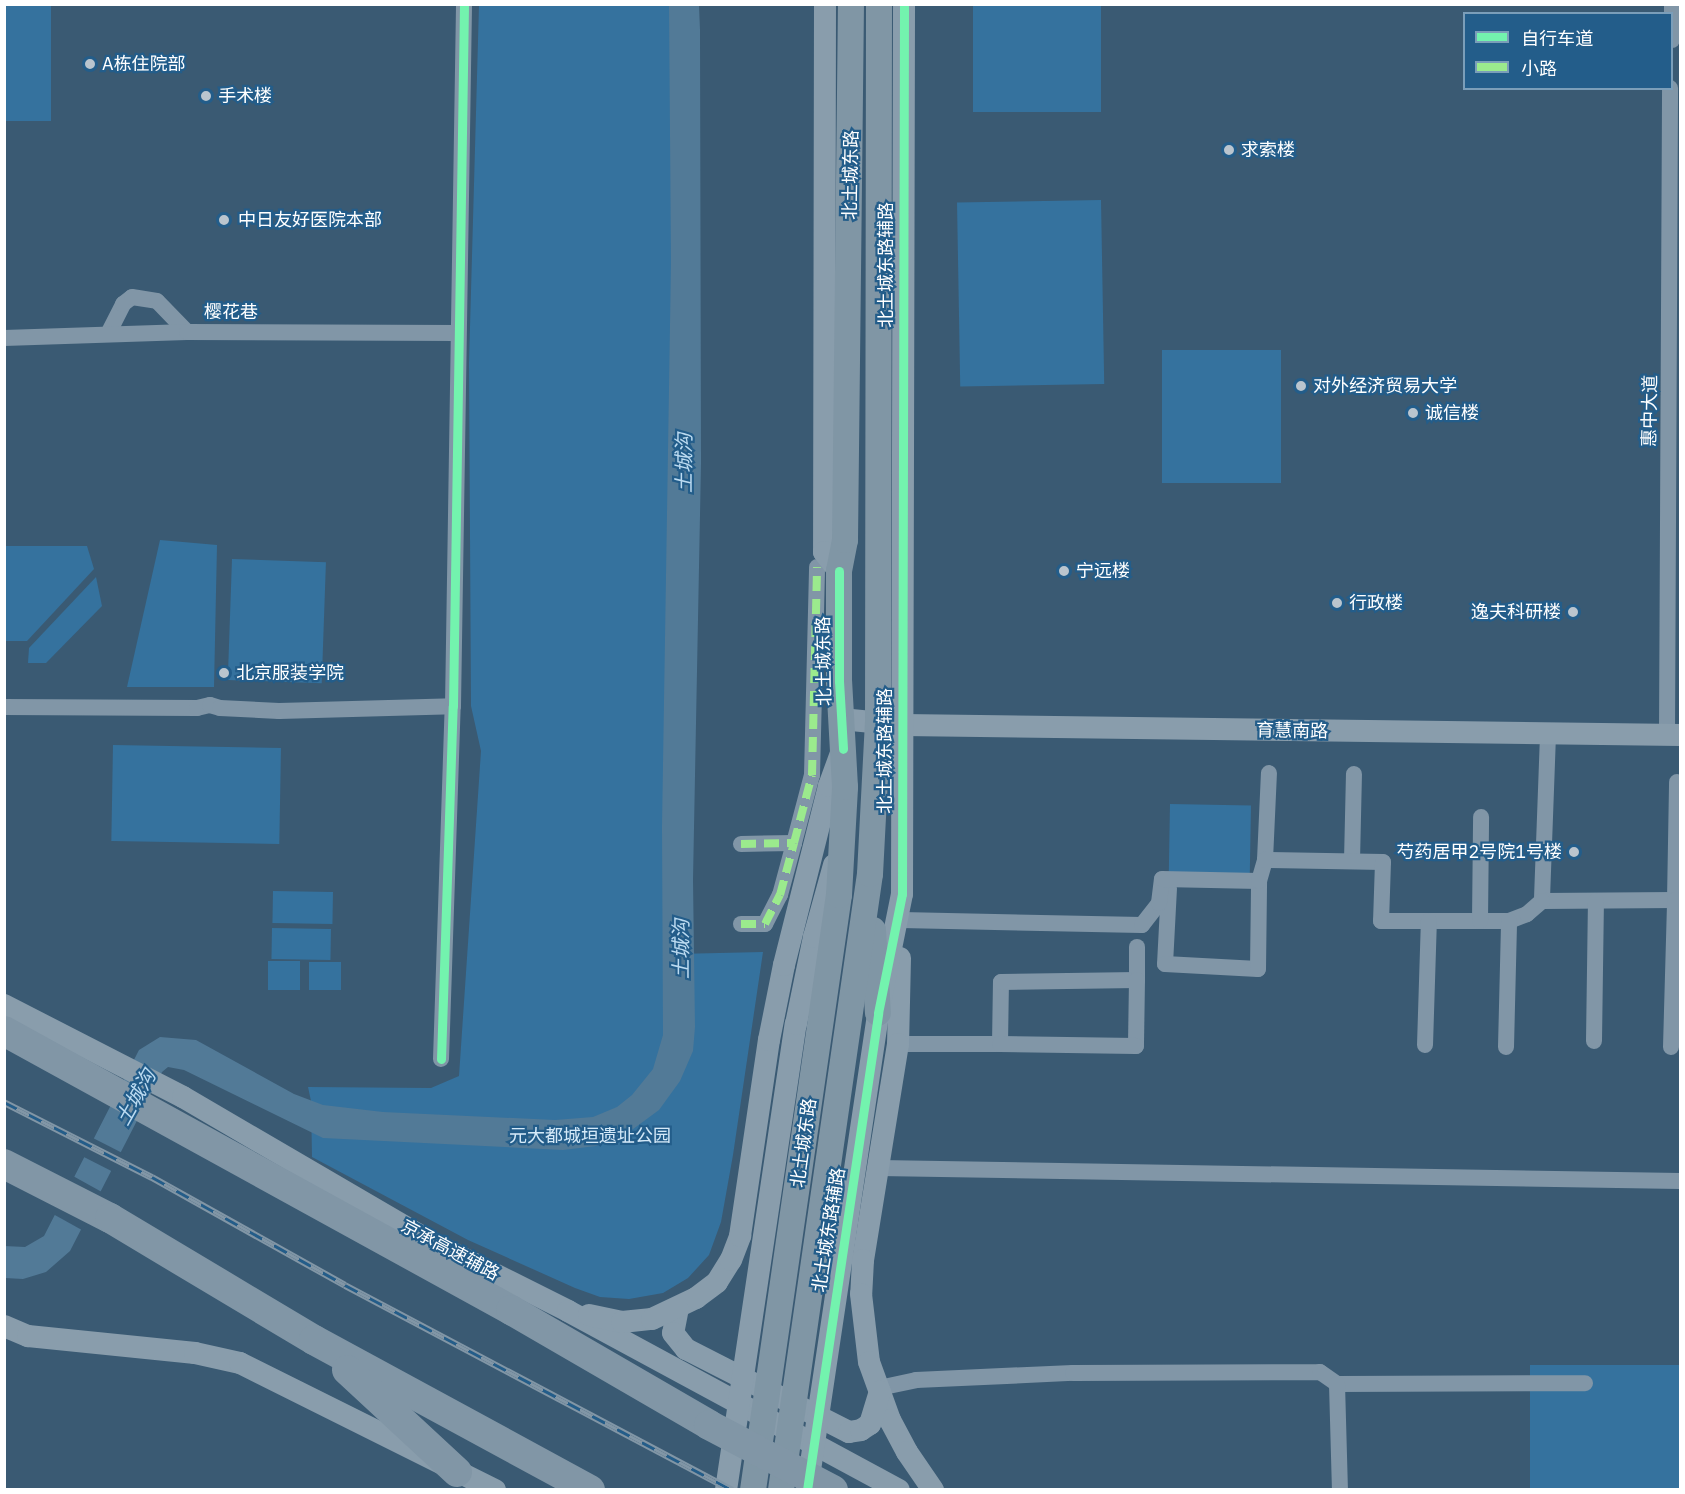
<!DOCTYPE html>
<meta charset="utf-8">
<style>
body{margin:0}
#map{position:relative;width:1685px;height:1494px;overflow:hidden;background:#3a5a73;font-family:"IBM Plex Sans","Noto Sans SC",sans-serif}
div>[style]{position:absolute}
.green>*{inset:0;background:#35729e;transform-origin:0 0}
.water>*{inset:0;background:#527a97}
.pier>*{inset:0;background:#3a5a73;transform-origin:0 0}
.street>*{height:16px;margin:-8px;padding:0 8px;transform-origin:8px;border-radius:8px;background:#8196a7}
.secondary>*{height:22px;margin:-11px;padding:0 11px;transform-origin:11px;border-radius:11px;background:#899dac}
.primary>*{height:26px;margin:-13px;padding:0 13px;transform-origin:13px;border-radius:13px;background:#8096a5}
.highway>*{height:30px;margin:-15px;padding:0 15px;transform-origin:15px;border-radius:15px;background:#8196a6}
.rail>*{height:7px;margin-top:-3.5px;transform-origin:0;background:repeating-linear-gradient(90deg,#235d8a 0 14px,#8196a6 0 28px);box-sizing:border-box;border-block:2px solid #8196a6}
.quiet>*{height:8px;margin-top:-4px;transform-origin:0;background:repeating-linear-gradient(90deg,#9bea8d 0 15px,transparent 0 23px)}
.cycleway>*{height:9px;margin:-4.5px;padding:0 4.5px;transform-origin:4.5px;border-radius:4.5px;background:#73f3ae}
.dots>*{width:16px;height:16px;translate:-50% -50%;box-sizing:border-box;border:3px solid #235d8a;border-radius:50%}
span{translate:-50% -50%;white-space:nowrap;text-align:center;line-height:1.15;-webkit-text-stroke:4.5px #235d8a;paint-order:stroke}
.poi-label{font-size:18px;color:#fff}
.left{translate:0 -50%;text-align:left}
.right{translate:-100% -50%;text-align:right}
.street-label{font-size:18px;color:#fff}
.park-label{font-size:18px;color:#d4e9f8}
.water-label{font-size:20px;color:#bcdbf1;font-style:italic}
.frame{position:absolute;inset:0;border:6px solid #fff;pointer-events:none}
.legend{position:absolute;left:1463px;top:12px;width:210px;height:78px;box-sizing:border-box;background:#235d8a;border:2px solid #7b9eb9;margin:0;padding:8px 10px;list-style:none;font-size:18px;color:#fff}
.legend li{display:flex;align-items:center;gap:12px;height:30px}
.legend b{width:30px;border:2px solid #7b9eb9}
</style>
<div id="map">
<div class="green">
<div style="left:4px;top:5px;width:47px;height:116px"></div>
<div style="clip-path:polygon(479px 5px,681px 5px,676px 954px,763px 952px,733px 1155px,721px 1222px,709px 1255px,688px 1278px,663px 1293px,629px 1299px,600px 1297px,575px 1288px,468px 1240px,312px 1157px,311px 1101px,308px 1087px,431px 1088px,459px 1076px,481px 751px,471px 706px,469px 363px)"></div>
<div style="left:973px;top:5px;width:128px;height:107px"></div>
<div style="left:1101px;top:200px;width:184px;height:144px;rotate:89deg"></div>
<div style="left:1162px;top:350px;width:119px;height:133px"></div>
<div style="clip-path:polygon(160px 540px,217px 545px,214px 687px,127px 687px)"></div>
<div style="clip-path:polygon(5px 546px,87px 546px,94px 569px,27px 641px,5px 641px)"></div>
<div style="left:232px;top:559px;width:94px;height:121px;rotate:2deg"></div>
<div style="clip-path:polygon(96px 577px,102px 606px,46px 663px,28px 663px,29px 648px)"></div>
<div style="left:113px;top:745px;width:168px;height:96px;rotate:1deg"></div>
<div style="left:1170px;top:804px;width:81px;height:73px;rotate:1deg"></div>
<div style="left:273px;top:891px;width:60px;height:32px;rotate:1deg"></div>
<div style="left:272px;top:928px;width:59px;height:31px;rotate:1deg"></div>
<div style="left:268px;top:961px;width:32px;height:29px"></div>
<div style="left:309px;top:962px;width:32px;height:28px"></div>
<div style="left:1680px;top:1365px;width:124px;height:150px;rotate:90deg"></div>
</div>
<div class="water">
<div style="clip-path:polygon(669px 5px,699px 5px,700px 30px,701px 463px,693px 880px,695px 1027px,693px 1051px,680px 1081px,659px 1110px,625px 1135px,596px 1146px,563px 1150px,323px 1138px,184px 1070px,168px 1067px,162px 1072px,70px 1251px,46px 1272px,23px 1279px,5px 1278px,4px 1246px,25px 1247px,44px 1236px,139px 1050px,160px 1037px,196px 1040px,294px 1094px,323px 1105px,383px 1112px,555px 1120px,593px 1117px,617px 1107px,632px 1095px,653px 1069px,663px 1035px,662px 827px,671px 262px)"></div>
</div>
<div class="pier">
<div style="left:91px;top:1137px;width:38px;height:21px;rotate:27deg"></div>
<div style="left:73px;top:1176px;width:35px;height:43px;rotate:29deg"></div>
</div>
<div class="street">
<div style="left:1672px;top:40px;width:36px;rotate:-90deg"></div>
<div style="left:108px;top:334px;width:34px;rotate:-63deg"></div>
<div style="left:123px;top:304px;width:11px;rotate:-38deg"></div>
<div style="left:132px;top:297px;width:25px;rotate:9deg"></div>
<div style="left:157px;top:301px;width:43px;rotate:45.9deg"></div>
<div style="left:4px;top:338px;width:183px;rotate:-1.9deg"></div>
<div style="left:187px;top:332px;width:271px;rotate:0.2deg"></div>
<div style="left:4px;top:707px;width:193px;rotate:0.3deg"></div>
<div style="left:197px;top:708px;width:13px;rotate:-13deg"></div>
<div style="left:210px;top:705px;width:10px;rotate:17deg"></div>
<div style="left:220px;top:708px;width:59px;rotate:2.9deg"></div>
<div style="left:279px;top:711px;width:174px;rotate:-1.6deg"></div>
<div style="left:1548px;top:735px;width:166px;rotate:92.1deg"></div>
<div style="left:1542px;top:901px;width:133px;rotate:-0.4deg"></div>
<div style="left:1675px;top:900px;width:118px;rotate:-89deg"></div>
<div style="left:1667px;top:735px;width:647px;rotate:-89.73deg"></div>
<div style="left:741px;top:844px;width:53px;rotate:-1.1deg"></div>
<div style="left:794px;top:843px;width:70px;rotate:-75.2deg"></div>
<div style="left:812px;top:775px;width:208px;rotate:-88.6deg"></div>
<div style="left:1265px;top:860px;width:87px;rotate:-87.4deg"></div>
<div style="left:1352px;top:861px;width:87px;rotate:-88.7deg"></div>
<div style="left:1169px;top:888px;width:76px;rotate:93deg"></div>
<div style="left:1165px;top:964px;width:93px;rotate:3.1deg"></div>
<div style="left:1258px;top:969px;width:88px;rotate:-89.3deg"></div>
<div style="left:901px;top:920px;width:241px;rotate:1.2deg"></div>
<div style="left:1142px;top:925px;width:28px;rotate:-52deg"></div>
<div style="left:1159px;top:903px;width:24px;rotate:-83deg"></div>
<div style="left:1162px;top:879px;width:97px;rotate:1.2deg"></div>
<div style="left:1259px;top:881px;width:22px;rotate:-74deg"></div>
<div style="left:1265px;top:860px;width:118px;rotate:1deg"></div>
<div style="left:1383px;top:862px;width:59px;rotate:91.9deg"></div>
<div style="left:1381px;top:921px;width:128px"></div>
<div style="left:1509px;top:921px;width:19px;rotate:-21deg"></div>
<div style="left:1527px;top:914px;width:20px;rotate:-41deg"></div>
<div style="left:1480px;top:921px;width:104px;rotate:-89.4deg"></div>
<div style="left:741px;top:924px;width:24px"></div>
<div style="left:765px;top:924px;width:33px;rotate:-63deg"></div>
<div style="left:780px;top:895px;width:54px;rotate:-74.9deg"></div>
<div style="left:1137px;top:980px;width:33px;rotate:-90deg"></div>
<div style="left:1594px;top:1041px;width:140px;rotate:-89.2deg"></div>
<div style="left:898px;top:1044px;width:102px"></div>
<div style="left:1000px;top:1044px;width:62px;rotate:-89.1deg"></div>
<div style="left:1001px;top:982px;width:136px;rotate:-0.8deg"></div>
<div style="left:1137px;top:980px;width:66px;rotate:90.9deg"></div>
<div style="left:1136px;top:1046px;width:136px;rotate:-179.2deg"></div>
<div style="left:1425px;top:1045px;width:124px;rotate:-88.2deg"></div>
<div style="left:1506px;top:1047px;width:126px;rotate:-88.6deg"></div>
<div style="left:1671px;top:1047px;width:147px;rotate:-88.4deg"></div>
<div style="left:441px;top:1059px;width:353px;rotate:-88.1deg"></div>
<div style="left:453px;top:706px;width:702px;rotate:-89.1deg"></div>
<div style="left:879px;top:1168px;width:801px;rotate:0.93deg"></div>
<div style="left:1337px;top:1384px;width:248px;rotate:-0.2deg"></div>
<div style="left:879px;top:1388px;width:38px;rotate:-12deg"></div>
<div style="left:916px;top:1380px;width:157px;rotate:-2.6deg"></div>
<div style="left:1073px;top:1373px;width:247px;rotate:-0.2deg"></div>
<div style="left:1320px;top:1372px;width:21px;rotate:35deg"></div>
<div style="left:1337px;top:1384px;width:106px;rotate:88.4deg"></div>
</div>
<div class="secondary">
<div style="left:825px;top:4px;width:548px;rotate:90.1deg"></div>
<div style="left:824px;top:552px;width:24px;rotate:52deg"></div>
<div style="left:841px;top:719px;width:62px;rotate:5.5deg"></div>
<div style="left:903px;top:725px;width:777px;rotate:0.74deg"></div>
<div style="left:900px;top:958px;width:86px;rotate:91.3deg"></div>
<div style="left:898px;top:1044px;width:219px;rotate:99.2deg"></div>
<div style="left:863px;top:1260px;width:34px;rotate:93deg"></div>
<div style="left:861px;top:1294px;width:68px;rotate:83.3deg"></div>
<div style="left:869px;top:1362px;width:62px;rotate:70.1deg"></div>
<div style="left:890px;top:1420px;width:36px;rotate:62deg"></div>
<div style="left:907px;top:1452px;width:46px;rotate:55.6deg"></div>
<div style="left:4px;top:1005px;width:201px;rotate:27.2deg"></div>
<div style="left:183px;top:1097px;width:292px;rotate:30.3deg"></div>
<div style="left:435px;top:1244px;width:149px;rotate:26.7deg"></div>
<div style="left:568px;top:1311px;width:376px;rotate:28.4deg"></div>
<div style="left:678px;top:1308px;width:25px;rotate:101deg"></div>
<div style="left:673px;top:1333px;width:21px;rotate:51deg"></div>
<div style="left:686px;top:1349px;width:183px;rotate:27deg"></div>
<div style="left:849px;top:1432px;width:12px;rotate:-9deg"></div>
<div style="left:861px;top:1430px;width:11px;rotate:-34deg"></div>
<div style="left:870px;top:1424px;width:34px;rotate:-73deg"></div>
<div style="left:589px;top:1315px;width:34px;rotate:12deg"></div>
<div style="left:622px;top:1322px;width:30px;rotate:-6deg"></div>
<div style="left:652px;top:1319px;width:49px;rotate:-25.5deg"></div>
<div style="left:696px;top:1298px;width:26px;rotate:-37deg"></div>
<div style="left:717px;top:1282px;width:26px;rotate:-58deg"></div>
<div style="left:731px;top:1260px;width:26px;rotate:-69deg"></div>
<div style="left:740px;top:1236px;width:198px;rotate:-81.6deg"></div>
<div style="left:769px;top:1040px;width:76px;rotate:-78.7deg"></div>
<div style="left:784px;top:965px;width:185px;rotate:-75.9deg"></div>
<div style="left:829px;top:786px;width:37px;rotate:-70deg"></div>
<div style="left:4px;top:1326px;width:26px;rotate:23deg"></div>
<div style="left:28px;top:1336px;width:168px;rotate:5.8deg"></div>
<div style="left:195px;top:1353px;width:46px;rotate:12.5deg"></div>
<div style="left:240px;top:1363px;width:285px;rotate:26.5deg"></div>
<div style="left:726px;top:1490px;width:471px;rotate:-81.5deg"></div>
<div style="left:796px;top:1024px;width:89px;rotate:-78.3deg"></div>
<div style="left:814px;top:937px;width:75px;rotate:-74.5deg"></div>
<div style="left:807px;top:1490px;width:482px;rotate:-81.5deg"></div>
<div style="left:878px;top:1013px;width:121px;rotate:-78.6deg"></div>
<div style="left:902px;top:894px;width:890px;rotate:-89.87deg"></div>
</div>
<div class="primary">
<div style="left:873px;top:930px;width:83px;rotate:86.6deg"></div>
<div style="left:753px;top:1490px;width:601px;rotate:-81.78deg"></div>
<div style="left:839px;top:895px;width:108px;rotate:-86.8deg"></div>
<div style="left:845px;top:787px;width:106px;rotate:-93.2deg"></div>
<div style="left:839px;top:681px;width:110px;rotate:-90deg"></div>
<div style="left:839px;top:571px;width:32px;rotate:-79deg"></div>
<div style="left:845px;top:540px;width:536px;rotate:-89.36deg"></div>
<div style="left:781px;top:1490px;width:622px;rotate:-81.78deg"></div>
<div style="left:870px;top:874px;width:152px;rotate:-87deg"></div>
<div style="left:878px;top:722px;width:718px;rotate:-89.92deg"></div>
</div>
<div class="highway">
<div style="left:4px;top:1031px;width:579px;rotate:28.82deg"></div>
<div style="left:511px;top:1310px;width:229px;rotate:30.1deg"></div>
<div style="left:709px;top:1425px;width:140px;rotate:27.7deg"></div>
<div style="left:4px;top:1164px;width:119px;rotate:27deg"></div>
<div style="left:110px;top:1218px;width:238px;rotate:30.9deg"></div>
<div style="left:314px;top:1340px;width:314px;rotate:28.5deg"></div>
<div style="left:347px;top:1370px;width:150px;rotate:42.8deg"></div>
</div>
<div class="rail">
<div style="left:4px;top:1102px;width:166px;rotate:26.9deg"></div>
<div style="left:152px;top:1177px;width:221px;rotate:29.2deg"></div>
<div style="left:345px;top:1285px;width:438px;rotate:27.9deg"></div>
</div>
<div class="quiet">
<div style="left:741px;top:844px;width:53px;rotate:-1.1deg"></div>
<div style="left:794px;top:843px;width:70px;rotate:-75.2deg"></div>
<div style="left:812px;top:775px;width:208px;rotate:-88.6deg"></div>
<div style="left:741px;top:924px;width:24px"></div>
<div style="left:765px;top:924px;width:33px;rotate:-63deg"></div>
<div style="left:780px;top:895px;width:54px;rotate:-74.9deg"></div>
</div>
<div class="cycleway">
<div style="left:839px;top:571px;width:110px;rotate:90deg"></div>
<div style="left:839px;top:681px;width:68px;rotate:86.6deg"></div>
<div style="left:441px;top:1059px;width:353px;rotate:-88.1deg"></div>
<div style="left:453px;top:706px;width:702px;rotate:-89.1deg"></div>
<div style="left:807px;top:1490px;width:482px;rotate:-81.5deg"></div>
<div style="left:878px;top:1013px;width:121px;rotate:-78.6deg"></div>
<div style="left:902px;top:894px;width:890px;rotate:-89.87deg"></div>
</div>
<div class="dots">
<div style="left:90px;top:64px;background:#bac5ce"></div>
<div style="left:206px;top:96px;background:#bac5ce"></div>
<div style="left:1229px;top:150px;background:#bac5ce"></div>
<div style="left:224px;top:220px;background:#bac5ce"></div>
<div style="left:1301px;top:386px;background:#bac5ce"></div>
<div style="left:1413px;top:413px;background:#bac5ce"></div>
<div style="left:1064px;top:571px;background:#bac5ce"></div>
<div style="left:1337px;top:603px;background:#bac5ce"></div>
<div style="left:1573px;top:612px;background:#bac5ce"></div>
<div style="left:224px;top:673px;background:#bac5ce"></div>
<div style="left:1574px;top:852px;background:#bac5ce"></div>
</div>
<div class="poi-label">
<span class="left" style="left:102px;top:64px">A栋住院部</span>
<span class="left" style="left:218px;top:96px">手术楼</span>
<span class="left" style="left:1241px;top:150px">求索楼</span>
<span class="left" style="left:238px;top:220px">中日友好医院本部</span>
<span class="left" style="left:1313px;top:386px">对外经济贸易大学</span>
<span class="left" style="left:1425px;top:413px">诚信楼</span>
<span class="left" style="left:1076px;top:571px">宁远楼</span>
<span class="left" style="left:1349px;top:603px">行政楼</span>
<span class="right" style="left:1561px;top:612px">逸夫科研楼</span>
<span class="left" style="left:236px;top:673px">北京服装学院</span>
<span class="right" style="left:1562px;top:852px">芍药居甲2号院1号楼</span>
</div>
<div class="street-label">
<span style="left:851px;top:175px;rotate:-89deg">北土城东路</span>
<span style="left:886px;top:265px;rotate:-90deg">北土城东路辅路</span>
<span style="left:231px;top:312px">樱花巷</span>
<span style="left:1650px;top:411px;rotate:-89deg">惠中大道</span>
<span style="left:824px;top:661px;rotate:-91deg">北土城东路</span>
<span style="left:1292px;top:731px;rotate:1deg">育慧南路</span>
<span style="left:885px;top:751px;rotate:-90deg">北土城东路辅路</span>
<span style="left:804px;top:1143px;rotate:-82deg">北土城东路</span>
<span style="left:829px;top:1230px;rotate:-81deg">北土城东路辅路</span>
<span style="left:450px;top:1250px;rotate:28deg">京承高速辅路</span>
</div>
<div class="park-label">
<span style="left:590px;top:1136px">元大都城垣遗址公园</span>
</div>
<div class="water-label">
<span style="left:683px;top:463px;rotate:-90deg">土城沟</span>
<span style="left:680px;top:949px;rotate:-90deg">土城沟</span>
<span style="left:135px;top:1097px;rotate:-61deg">土城沟</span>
</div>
<div class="frame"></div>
<ul class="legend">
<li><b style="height:8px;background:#73f3ae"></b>自行车道</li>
<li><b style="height:8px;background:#9bea8d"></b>小路</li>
</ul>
</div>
